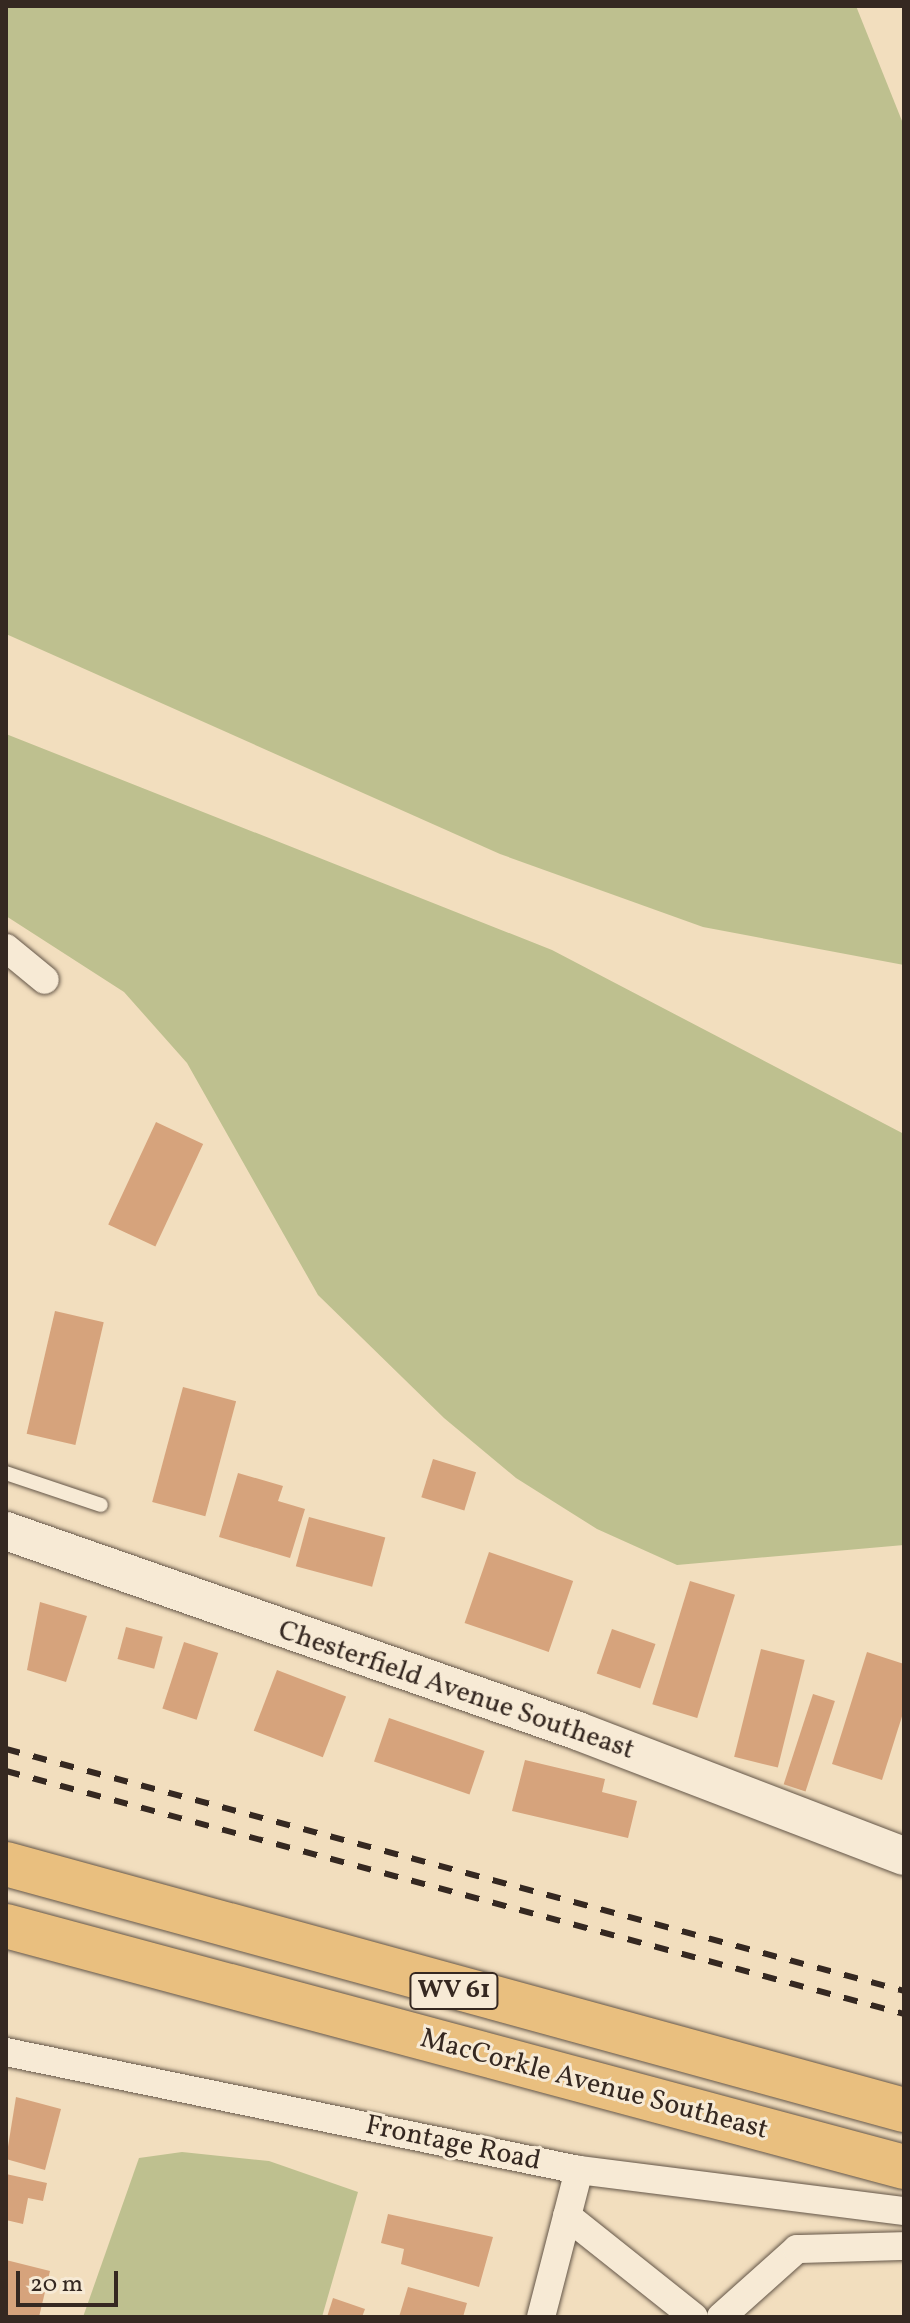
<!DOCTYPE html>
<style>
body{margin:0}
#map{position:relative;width:910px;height:2323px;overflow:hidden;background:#f2debe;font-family:Vollkorn,serif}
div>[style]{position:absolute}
.green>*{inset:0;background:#bec08f}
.building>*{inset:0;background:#d6a37c;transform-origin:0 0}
.roads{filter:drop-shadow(0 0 2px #645648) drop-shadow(0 0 2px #645648)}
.lane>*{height:14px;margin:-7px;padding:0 7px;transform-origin:7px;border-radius:7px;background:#f7ead5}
.street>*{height:28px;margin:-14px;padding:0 14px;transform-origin:14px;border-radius:14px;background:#f7ead5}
.secondary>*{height:38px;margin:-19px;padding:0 19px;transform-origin:19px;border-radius:19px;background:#f7ead5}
.primary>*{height:44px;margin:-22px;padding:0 22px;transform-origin:22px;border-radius:22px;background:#e9bf7f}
.rail>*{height:6px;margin-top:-3px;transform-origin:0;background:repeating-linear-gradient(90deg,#352821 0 14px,transparent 0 28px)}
span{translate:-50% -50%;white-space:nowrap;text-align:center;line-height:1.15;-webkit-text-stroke:6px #f7ead5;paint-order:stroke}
.shield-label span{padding:2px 6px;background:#f7ead5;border:2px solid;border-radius:6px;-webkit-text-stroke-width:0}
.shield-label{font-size:26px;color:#352821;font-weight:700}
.street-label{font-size:28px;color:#352821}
.frame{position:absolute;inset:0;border:8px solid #352821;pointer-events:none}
.scale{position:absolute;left:16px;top:2271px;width:102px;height:36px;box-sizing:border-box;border:4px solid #352821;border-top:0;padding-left:10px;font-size:24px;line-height:28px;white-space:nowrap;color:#352821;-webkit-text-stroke:6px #f7ead5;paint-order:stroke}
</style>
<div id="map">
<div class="green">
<div style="clip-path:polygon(6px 6px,856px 6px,904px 126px,904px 965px,703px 927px,500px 854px,6px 634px)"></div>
<div style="clip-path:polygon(6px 734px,552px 950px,904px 1134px,904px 1545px,677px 1565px,597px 1529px,516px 1478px,444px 1418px,318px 1295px,187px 1063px,124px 992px,6px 916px)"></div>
<div style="clip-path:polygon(182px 2152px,269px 2161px,358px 2192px,322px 2317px,83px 2317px,139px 2158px)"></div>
</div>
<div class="building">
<div style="left:156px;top:1122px;width:52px;height:113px;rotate:25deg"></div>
<div style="left:55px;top:1311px;width:50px;height:126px;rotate:13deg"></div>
<div style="left:183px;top:1387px;width:55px;height:119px;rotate:15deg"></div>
<div style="left:433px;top:1459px;width:45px;height:40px;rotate:17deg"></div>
<div style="clip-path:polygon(238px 1473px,283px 1486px,278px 1501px,305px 1509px,290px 1558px,219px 1537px)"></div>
<div style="left:309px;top:1517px;width:79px;height:51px;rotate:15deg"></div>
<div style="left:489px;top:1552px;width:89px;height:75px;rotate:19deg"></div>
<div style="left:690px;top:1581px;width:47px;height:129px;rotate:17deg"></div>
<div style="clip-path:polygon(40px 1602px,87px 1616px,66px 1682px,27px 1670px)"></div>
<div style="left:126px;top:1627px;width:38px;height:33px;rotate:15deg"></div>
<div style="left:612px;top:1629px;width:46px;height:47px;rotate:19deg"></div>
<div style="left:184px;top:1642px;width:36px;height:70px;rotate:18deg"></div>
<div style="left:761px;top:1649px;width:45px;height:111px;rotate:14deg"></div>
<div style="clip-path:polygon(867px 1652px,904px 1664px,904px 1710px,882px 1780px,832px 1764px)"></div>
<div style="left:277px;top:1670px;width:74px;height:65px;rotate:21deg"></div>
<div style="left:813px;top:1694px;width:23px;height:95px;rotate:18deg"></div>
<div style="left:389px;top:1718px;width:101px;height:46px;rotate:19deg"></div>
<div style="clip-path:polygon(525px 1760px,605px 1779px,602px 1792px,637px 1801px,628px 1838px,512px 1811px)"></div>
<div style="clip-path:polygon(16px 2097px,61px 2109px,45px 2170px,6px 2159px)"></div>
<div style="clip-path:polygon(6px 2174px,47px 2183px,43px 2201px,28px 2198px,23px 2224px,6px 2220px)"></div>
<div style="clip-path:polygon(388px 2214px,493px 2237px,479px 2287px,401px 2264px,404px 2249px,381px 2243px)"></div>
<div style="clip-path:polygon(6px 2260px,50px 2271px,39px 2317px,6px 2316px)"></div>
<div style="clip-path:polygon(408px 2287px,467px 2303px,463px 2317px,399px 2317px)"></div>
<div style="clip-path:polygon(333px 2298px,365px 2309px,362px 2317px,327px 2317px)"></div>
</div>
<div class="roads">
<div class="lane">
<div style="left:6px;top:1473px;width:100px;rotate:18.6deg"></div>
</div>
<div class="street">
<div style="left:6px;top:948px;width:50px;rotate:39.4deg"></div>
<div style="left:6px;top:2052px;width:585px;rotate:11.64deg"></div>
<div style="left:579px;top:2170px;width:328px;rotate:7.2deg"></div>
<div style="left:567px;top:2216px;width:162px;rotate:38.5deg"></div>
<div style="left:541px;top:2317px;width:152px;rotate:-75.5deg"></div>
<div style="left:721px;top:2317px;width:102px;rotate:-41.8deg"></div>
<div style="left:797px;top:2249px;width:107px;rotate:-1.6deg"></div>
</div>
<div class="secondary">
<div style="left:6px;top:1531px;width:606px;rotate:19.27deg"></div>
<div style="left:578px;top:1731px;width:349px;rotate:21deg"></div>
</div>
<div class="primary">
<div style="left:6px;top:1864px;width:931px;rotate:15.32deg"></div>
<div style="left:6px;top:1926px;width:930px;rotate:15.02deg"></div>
</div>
</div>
<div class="rail">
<div style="left:6px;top:1749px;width:930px;rotate:15.08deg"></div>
<div style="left:6px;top:1771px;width:930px;rotate:15.14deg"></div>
</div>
<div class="shield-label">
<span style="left:454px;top:1991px">WV 61</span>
</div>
<div class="street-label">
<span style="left:456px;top:1691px;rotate:19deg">Chesterfield Avenue Southeast</span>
<span style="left:594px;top:2085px;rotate:15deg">MacCorkle Avenue Southeast</span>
<span style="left:453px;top:2144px;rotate:12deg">Frontage Road</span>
</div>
<div class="frame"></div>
<div class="scale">20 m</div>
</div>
